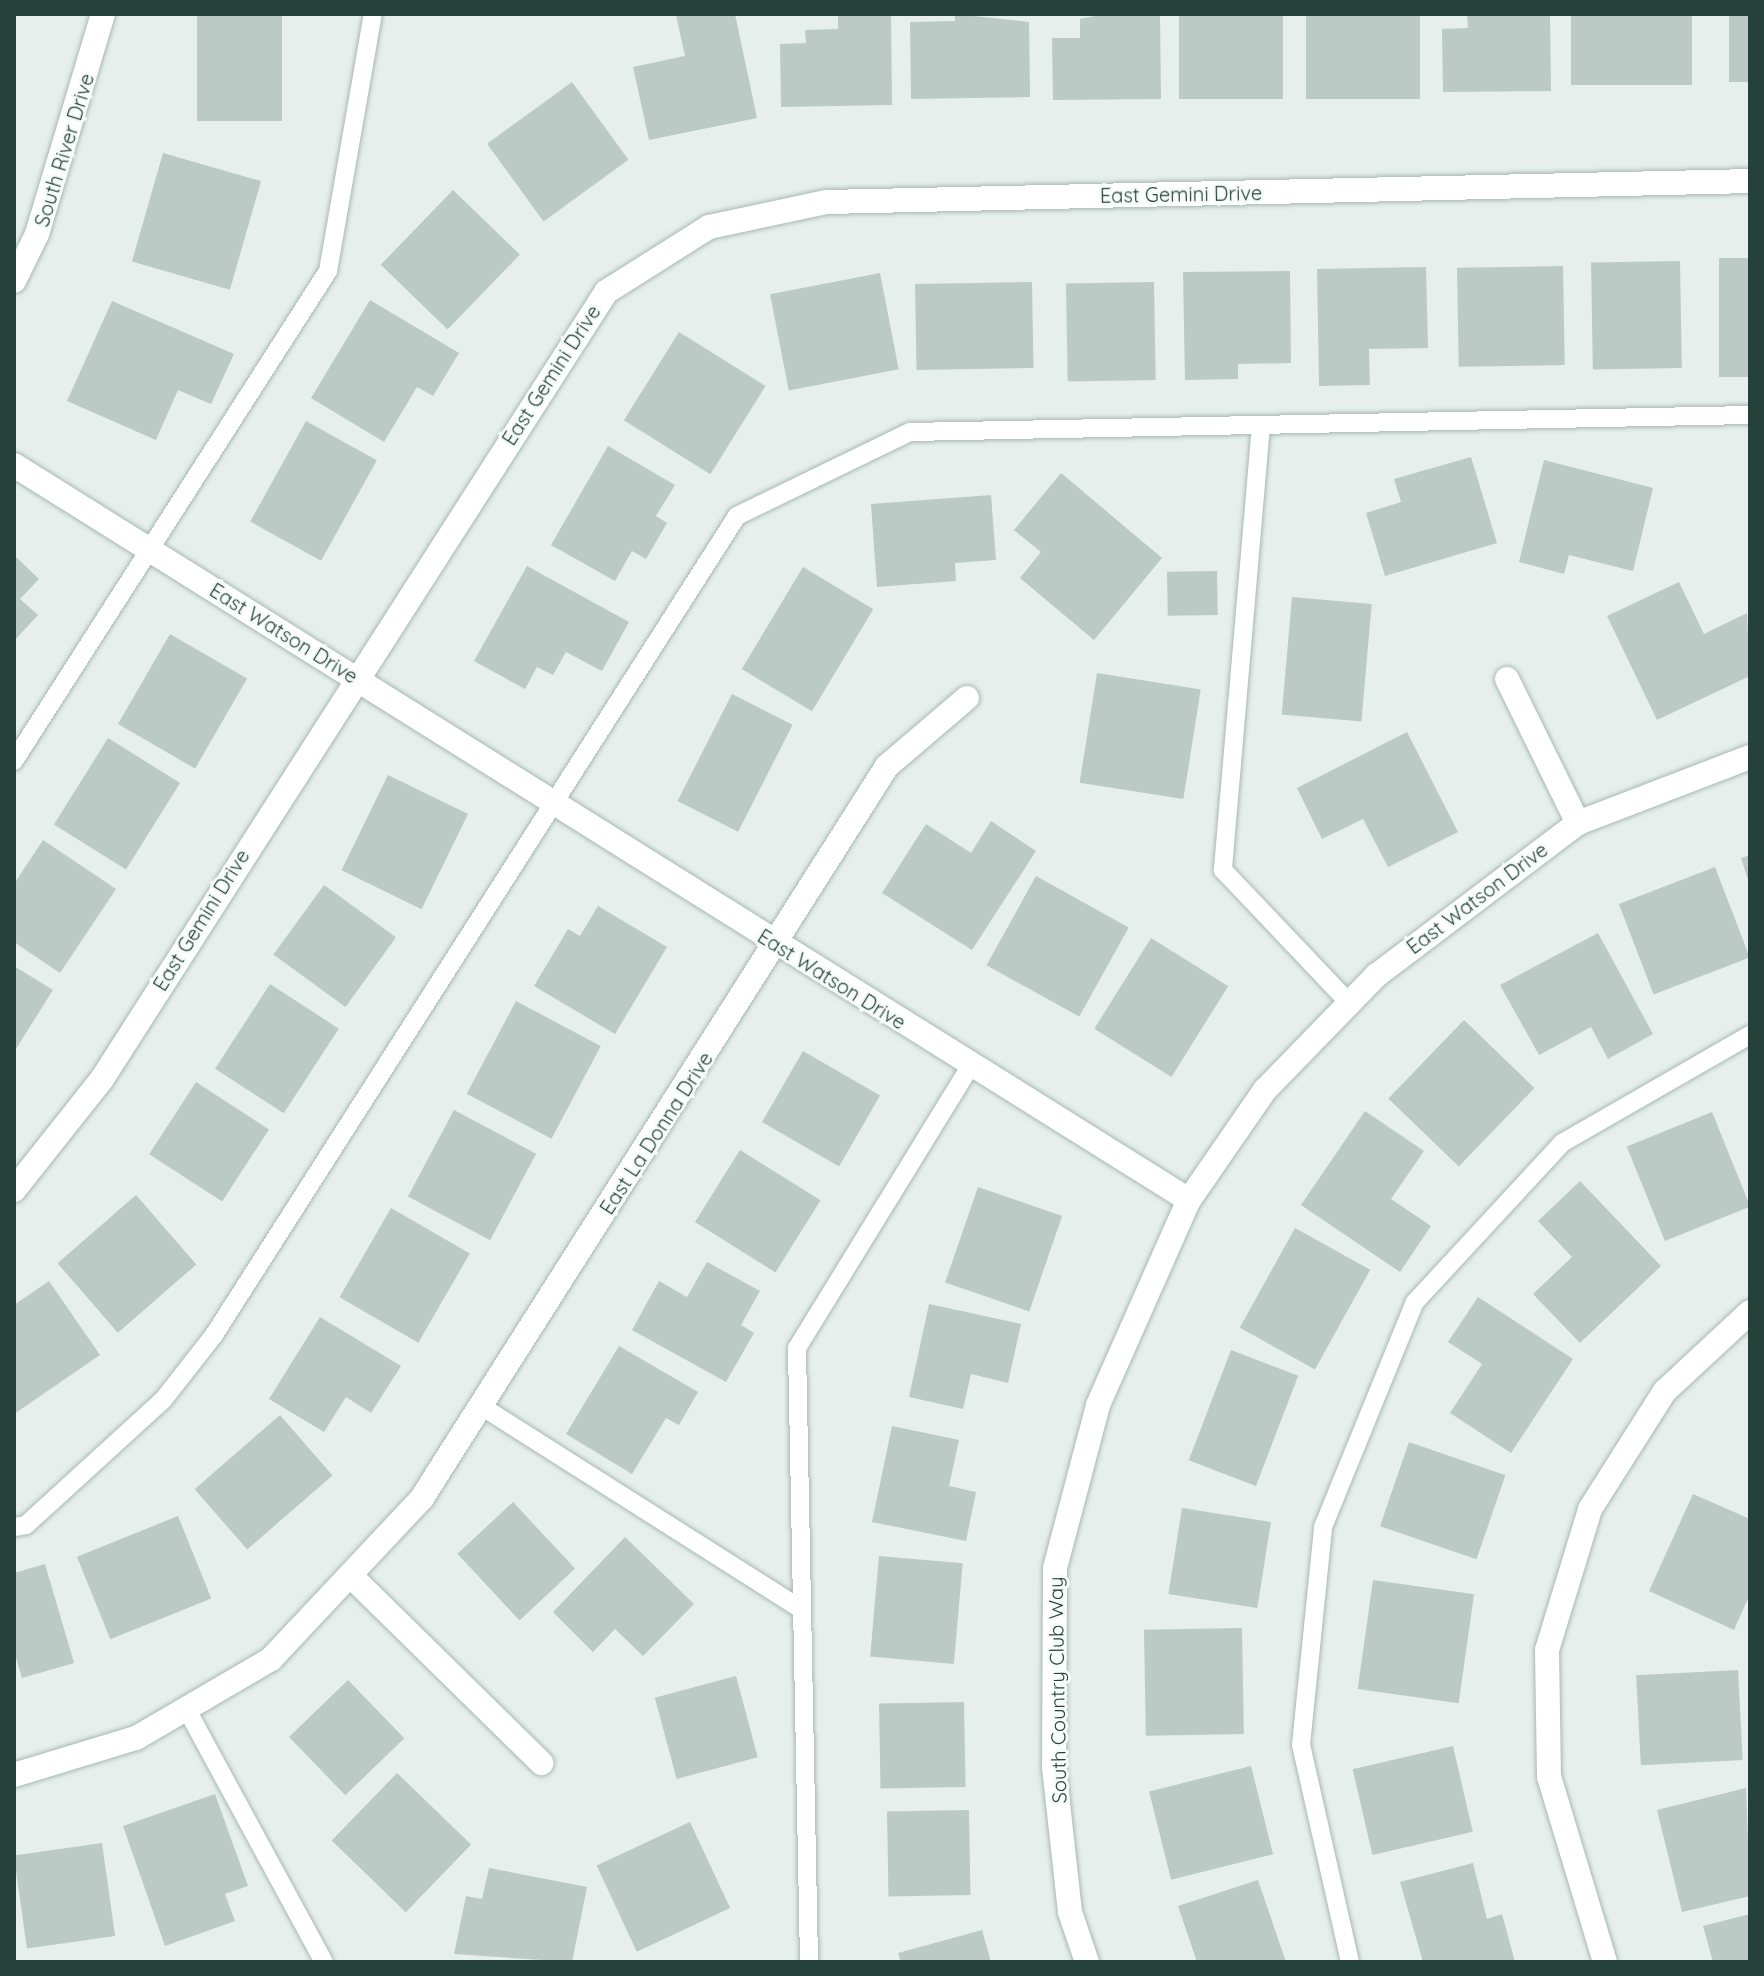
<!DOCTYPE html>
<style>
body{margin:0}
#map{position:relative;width:1764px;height:1976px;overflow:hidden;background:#e6efeb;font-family:Quicksand,sans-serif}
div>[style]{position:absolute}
.building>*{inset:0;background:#bbcac4;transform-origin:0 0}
.roads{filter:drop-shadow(0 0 2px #a8b8b2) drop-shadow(0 0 2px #a8b8b2)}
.service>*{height:18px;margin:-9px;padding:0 9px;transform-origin:9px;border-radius:9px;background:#fff}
.minor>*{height:24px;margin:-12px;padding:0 12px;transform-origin:12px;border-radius:12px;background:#fff}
.tertiary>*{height:24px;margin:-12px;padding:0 12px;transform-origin:12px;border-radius:12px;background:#fff}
span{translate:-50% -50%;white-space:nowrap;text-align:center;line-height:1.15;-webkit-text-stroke:6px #f7fbf9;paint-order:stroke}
.street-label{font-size:20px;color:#24423a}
.frame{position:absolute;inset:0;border:16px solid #24423a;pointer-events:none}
</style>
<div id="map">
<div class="building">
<div style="left:197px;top:14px;width:85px;height:107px"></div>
<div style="clip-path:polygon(735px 14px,757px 118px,649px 140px,633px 67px,685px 56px,676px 15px)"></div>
<div style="clip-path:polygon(838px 14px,891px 14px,892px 105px,781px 107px,780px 44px,806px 43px,805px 30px,838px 29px)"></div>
<div style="clip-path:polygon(955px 14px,1029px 22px,1030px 97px,911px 99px,910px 22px,955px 21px)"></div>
<div style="clip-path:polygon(1106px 14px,1160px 14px,1161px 99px,1053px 100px,1052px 38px,1080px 38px,1080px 19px)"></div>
<div style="left:1179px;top:14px;width:104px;height:85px"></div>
<div style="left:1420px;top:14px;width:85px;height:114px;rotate:90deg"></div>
<div style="clip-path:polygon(1467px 14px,1550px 14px,1551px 91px,1443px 92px,1442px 29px,1468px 28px)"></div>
<div style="left:1571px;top:14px;width:121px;height:71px"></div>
<div style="left:1729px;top:14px;width:21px;height:68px"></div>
<div style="left:572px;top:82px;width:96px;height:105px;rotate:54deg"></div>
<div style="left:163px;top:153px;width:102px;height:113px;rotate:16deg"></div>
<div style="left:453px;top:190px;width:93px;height:104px;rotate:44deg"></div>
<div style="left:1719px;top:258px;width:31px;height:119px"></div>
<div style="left:1680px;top:261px;width:107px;height:89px;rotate:89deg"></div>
<div style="left:1563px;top:266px;width:99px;height:106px;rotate:89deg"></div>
<div style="clip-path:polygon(1426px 267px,1428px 348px,1369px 349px,1370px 385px,1319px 386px,1317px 269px)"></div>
<div style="clip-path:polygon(1290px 271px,1291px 363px,1238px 364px,1238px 379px,1185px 380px,1183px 272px)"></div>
<div style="left:880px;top:273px;width:98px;height:112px;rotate:79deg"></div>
<div style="left:1032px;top:282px;width:86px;height:117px;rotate:89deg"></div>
<div style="left:1154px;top:282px;width:98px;height:88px;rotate:89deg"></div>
<div style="clip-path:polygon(370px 300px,459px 353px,433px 396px,417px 387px,384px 442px,311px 398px)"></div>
<div style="clip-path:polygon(112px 301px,234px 354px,211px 404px,178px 390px,156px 440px,67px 401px)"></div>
<div style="left:679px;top:332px;width:102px;height:104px;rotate:32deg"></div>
<div style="left:306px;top:421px;width:81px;height:115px;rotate:29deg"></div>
<div style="clip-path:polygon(608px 446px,675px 485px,656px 516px,667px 523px,646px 559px,632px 551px,615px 581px,551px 545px)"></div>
<div style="clip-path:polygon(1471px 457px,1497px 543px,1385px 576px,1366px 513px,1401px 502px,1394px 479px)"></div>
<div style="clip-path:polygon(1544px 460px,1653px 488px,1633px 571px,1569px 555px,1564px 574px,1519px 562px)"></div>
<div style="clip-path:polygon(1061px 473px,1162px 558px,1094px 640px,1020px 578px,1041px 552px,1014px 530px)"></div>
<div style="clip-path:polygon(991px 495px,996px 560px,955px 563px,956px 581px,877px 587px,871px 504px)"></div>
<div style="clip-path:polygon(14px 555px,39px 579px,20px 599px,38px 615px,14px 641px)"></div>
<div style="clip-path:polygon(527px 566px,629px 622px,602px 671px,566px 652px,553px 675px,537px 667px,525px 689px,474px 661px)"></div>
<div style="left:803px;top:567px;width:82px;height:119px;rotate:31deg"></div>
<div style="left:1217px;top:571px;width:44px;height:50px;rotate:89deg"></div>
<div style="clip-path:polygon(1679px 582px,1704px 634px,1747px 613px,1750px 676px,1657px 720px,1607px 616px)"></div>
<div style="left:1292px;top:597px;width:80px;height:118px;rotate:5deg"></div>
<div style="left:170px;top:634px;width:89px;height:104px;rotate:30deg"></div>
<div style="left:1097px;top:673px;width:105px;height:111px;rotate:9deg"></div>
<div style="left:732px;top:694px;width:68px;height:120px;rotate:27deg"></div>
<div style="clip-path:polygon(1407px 732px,1458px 832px,1388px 867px,1363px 819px,1322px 839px,1297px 788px)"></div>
<div style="left:108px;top:738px;width:85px;height:102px;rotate:32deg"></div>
<div style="left:388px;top:775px;width:89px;height:106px;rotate:26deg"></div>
<div style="clip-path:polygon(991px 821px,1036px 851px,972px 950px,882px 893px,926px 824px,971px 853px)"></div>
<div style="clip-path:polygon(43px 840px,116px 889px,60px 973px,14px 942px,14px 884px)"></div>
<div style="clip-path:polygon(1750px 855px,1750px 883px,1749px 883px,1741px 858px)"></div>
<div style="left:1715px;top:867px;width:97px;height:103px;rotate:69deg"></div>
<div style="left:1036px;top:876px;width:106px;height:102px;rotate:29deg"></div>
<div style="left:324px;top:885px;width:89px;height:86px;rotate:36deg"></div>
<div style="clip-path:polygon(598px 906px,667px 947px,615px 1034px,534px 986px,568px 929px,580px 936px)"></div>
<div style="clip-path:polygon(1598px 933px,1653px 1034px,1608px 1059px,1591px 1027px,1539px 1055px,1500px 985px)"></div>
<div style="left:1151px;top:938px;width:91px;height:107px;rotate:32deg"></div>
<div style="clip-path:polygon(14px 966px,53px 990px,14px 1052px)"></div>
<div style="left:270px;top:984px;width:82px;height:101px;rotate:33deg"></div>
<div style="left:516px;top:1001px;width:96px;height:105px;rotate:28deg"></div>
<div style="left:1464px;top:1020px;width:98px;height:109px;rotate:44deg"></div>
<div style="left:803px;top:1051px;width:89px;height:82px;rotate:30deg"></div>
<div style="left:196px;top:1082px;width:87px;height:86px;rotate:33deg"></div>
<div style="left:454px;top:1110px;width:93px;height:98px;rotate:28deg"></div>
<div style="clip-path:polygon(1365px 1111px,1424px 1151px,1391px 1199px,1431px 1226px,1400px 1272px,1301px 1205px)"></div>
<div style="left:1712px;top:1112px;width:102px;height:92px;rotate:68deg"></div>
<div style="left:740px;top:1150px;width:95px;height:85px;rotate:32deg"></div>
<div style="clip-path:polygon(1580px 1181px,1661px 1266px,1580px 1343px,1533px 1294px,1572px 1257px,1538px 1221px)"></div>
<div style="left:978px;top:1187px;width:89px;height:101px;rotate:19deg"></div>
<div style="left:136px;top:1195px;width:92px;height:104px;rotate:49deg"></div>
<div style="left:391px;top:1208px;width:91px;height:103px;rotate:30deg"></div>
<div style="left:1295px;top:1228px;width:86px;height:114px;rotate:29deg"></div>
<div style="clip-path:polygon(707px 1262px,760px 1291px,741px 1325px,754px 1333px,726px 1382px,632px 1330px,659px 1281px,687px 1297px)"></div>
<div style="clip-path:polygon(49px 1281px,100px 1355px,14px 1414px,14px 1305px)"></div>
<div style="clip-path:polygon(1478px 1297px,1573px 1359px,1511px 1453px,1450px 1413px,1482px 1364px,1448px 1342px)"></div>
<div style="clip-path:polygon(929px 1304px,1021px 1324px,1008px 1383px,971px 1374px,963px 1409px,909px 1397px)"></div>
<div style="clip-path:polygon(320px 1317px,401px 1366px,371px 1413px,346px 1397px,324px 1432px,269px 1399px)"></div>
<div style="clip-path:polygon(619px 1346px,698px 1392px,679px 1425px,666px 1418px,632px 1474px,566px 1434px)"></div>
<div style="left:1231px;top:1350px;width:72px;height:118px;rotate:21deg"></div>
<div style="left:280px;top:1415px;width:80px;height:113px;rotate:49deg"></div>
<div style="clip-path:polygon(892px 1426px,959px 1440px,949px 1486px,976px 1492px,966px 1541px,872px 1522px)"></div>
<div style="left:1409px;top:1442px;width:102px;height:89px;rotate:19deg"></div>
<div style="clip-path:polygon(1693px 1494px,1750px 1519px,1750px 1594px,1734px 1630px,1649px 1591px)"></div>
<div style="left:513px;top:1502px;width:91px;height:76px;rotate:47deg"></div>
<div style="left:1182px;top:1508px;width:90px;height:87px;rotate:9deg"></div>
<div style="left:178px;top:1516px;width:89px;height:109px;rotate:68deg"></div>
<div style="clip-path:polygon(625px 1537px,694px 1604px,643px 1656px,615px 1629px,593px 1652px,553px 1612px)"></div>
<div style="left:879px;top:1556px;width:84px;height:101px;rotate:5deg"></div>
<div style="clip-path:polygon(45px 1564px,74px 1663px,22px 1678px,14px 1651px,14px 1573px)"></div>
<div style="left:1373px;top:1580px;width:102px;height:110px;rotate:8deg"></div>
<div style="left:1242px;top:1628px;width:106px;height:98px;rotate:89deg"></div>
<div style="left:1738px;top:1670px;width:90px;height:102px;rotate:87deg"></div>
<div style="left:736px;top:1676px;width:84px;height:84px;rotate:75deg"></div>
<div style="left:348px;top:1680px;width:81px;height:82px;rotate:46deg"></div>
<div style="left:964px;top:1702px;width:85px;height:85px;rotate:89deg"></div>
<div style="left:1453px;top:1746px;width:88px;height:103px;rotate:77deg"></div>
<div style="left:1251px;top:1766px;width:91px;height:105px;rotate:76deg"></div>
<div style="left:397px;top:1773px;width:103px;height:94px;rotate:44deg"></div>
<div style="clip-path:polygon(1746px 1788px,1750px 1896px,1682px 1912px,1657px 1810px)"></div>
<div style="clip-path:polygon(215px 1794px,248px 1886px,225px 1894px,235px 1921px,165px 1946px,123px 1826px)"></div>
<div style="left:969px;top:1810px;width:85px;height:82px;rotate:89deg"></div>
<div style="left:690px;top:1822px;width:95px;height:103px;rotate:65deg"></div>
<div style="left:102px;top:1843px;width:94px;height:89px;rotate:82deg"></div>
<div style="clip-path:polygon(1473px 1863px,1487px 1919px,1502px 1914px,1515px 1962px,1423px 1962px,1400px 1882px)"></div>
<div style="clip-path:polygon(489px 1868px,587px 1887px,572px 1962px,454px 1954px,466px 1896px,482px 1899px)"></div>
<div style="clip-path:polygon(1258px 1880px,1286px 1962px,1197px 1962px,1178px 1906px)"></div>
<div style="clip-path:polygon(1750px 1914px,1750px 1962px,1713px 1962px,1703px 1926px)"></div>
<div style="clip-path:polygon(982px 1930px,991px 1962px,901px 1962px,898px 1953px)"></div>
</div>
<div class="roads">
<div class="service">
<div style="left:1261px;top:425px;width:447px;rotate:94.9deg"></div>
<div style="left:1223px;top:870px;width:183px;rotate:46.5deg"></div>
<div style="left:14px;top:761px;width:582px;rotate:-57.35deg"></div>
<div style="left:328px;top:271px;width:261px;rotate:-80.1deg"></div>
<div style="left:481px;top:1406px;width:380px;rotate:32.4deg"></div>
<div style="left:14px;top:1527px;width:12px;rotate:-9deg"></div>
<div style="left:26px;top:1525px;width:185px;rotate:-42.4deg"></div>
<div style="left:163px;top:1400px;width:83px;rotate:-51.9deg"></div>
<div style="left:214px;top:1335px;width:972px;rotate:-57.44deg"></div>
<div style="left:737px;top:516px;width:192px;rotate:-25.9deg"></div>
<div style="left:910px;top:432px;width:840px;rotate:-1.16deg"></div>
<div style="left:186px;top:1708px;width:289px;rotate:61.5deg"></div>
<div style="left:809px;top:1962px;width:614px;rotate:-91.12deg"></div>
<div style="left:797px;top:1348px;width:332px;rotate:-58.4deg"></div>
<div style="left:1350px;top:1962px;width:222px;rotate:-102.7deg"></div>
<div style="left:1301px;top:1745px;width:219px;rotate:-84.2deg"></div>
<div style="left:1323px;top:1527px;width:243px;rotate:-67.8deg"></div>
<div style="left:1415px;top:1302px;width:217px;rotate:-47.2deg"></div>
<div style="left:1562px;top:1143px;width:217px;rotate:-29.9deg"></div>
</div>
<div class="minor">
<div style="left:14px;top:281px;width:52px;rotate:-63.9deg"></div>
<div style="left:37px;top:234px;width:230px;rotate:-73.3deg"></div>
<div style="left:14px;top:465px;width:1386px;rotate:32.03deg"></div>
<div style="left:14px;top:1190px;width:142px;rotate:-51.6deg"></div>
<div style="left:102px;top:1079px;width:935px;rotate:-57.36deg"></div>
<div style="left:606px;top:292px;width:122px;rotate:-32.3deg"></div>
<div style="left:709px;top:227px;width:121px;rotate:-12deg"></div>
<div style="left:827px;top:202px;width:923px;rotate:-1.3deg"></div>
<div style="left:351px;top:1576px;width:267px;rotate:44.5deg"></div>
<div style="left:14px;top:1775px;width:127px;rotate:-16.9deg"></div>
<div style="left:136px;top:1738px;width:156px;rotate:-30.3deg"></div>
<div style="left:271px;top:1659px;width:221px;rotate:-46.8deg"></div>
<div style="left:422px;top:1498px;width:867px;rotate:-57.57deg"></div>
<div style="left:887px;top:766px;width:105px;rotate:-40.4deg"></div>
<div style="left:1605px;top:1962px;width:193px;rotate:-106.8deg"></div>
<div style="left:1549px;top:1777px;width:127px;rotate:-90.9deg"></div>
<div style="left:1547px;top:1650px;width:147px;rotate:-73deg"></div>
<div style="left:1590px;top:1509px;width:140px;rotate:-57.6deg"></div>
<div style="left:1665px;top:1391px;width:116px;rotate:-42.9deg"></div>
</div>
<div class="tertiary">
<div style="left:1507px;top:679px;width:161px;rotate:63.8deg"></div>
<div style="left:1087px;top:1962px;width:53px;rotate:-108.8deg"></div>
<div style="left:1070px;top:1912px;width:145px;rotate:-96.3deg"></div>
<div style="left:1054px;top:1768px;width:200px;rotate:-89.7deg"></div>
<div style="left:1055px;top:1568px;width:169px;rotate:-75.2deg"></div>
<div style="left:1098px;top:1405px;width:224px;rotate:-66.1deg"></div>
<div style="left:1189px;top:1200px;width:134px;rotate:-55.4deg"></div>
<div style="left:1265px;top:1090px;width:161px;rotate:-45.8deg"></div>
<div style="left:1377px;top:975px;width:252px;rotate:-37.1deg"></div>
<div style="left:1578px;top:823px;width:184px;rotate:-21deg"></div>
</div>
</div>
<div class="street-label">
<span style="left:64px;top:150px;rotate:-73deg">South River Drive</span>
<span style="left:1181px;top:194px;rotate:-1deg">East Gemini Drive</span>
<span style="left:551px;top:375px;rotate:-57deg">East Gemini Drive</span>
<span style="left:284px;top:633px;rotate:32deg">East Watson Drive</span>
<span style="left:1477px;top:898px;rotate:-37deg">East Watson Drive</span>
<span style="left:201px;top:920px;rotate:-58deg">East Gemini Drive</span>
<span style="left:832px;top:979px;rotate:32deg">East Watson Drive</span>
<span style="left:656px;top:1133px;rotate:-57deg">East La Donna Drive</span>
<span style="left:1057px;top:1690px;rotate:-91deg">South Country Club Way</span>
</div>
<div class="frame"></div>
</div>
